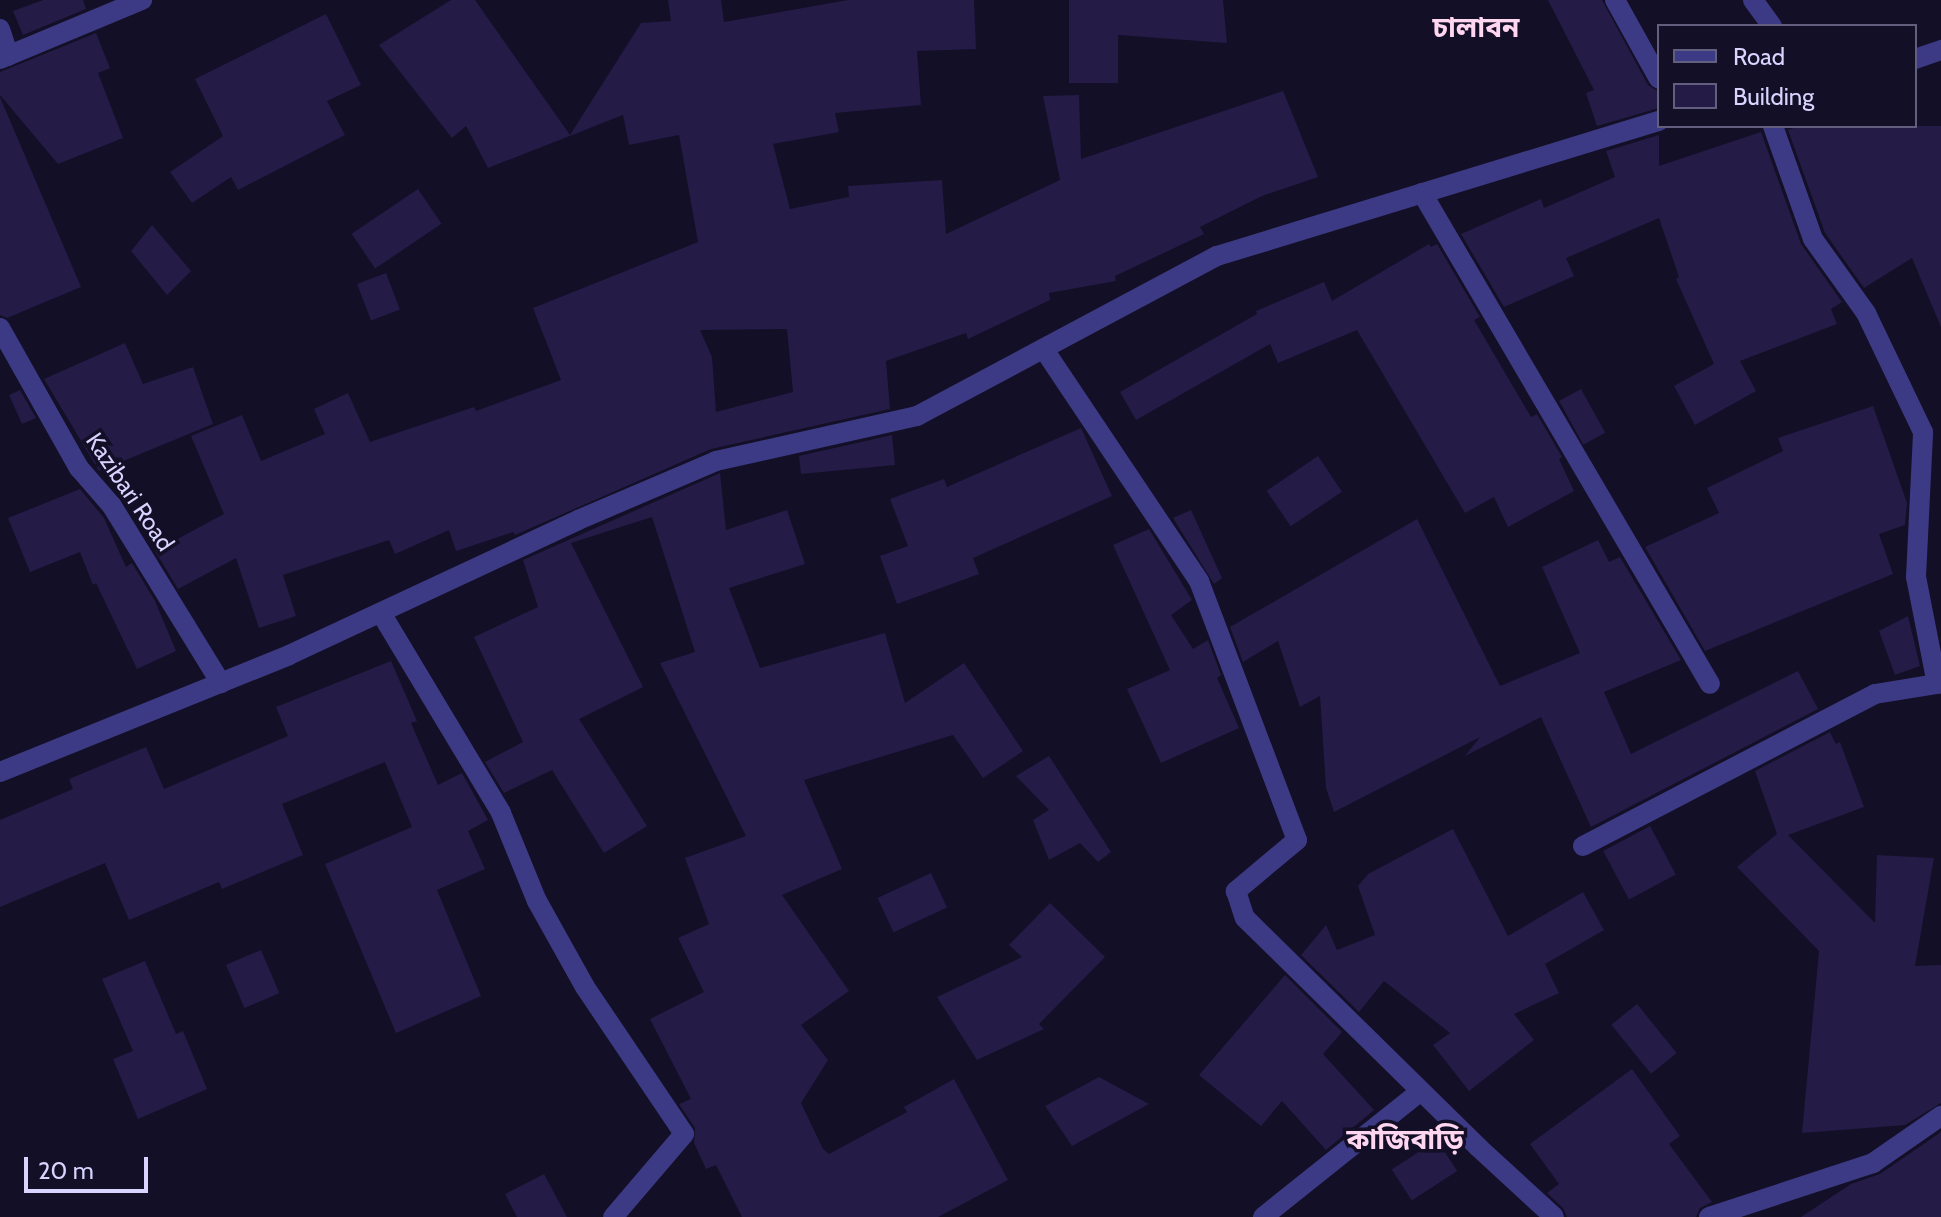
<!DOCTYPE html>
<meta charset="utf-8">
<style>
body{margin:0}
#map{position:relative;width:1941px;height:1217px;overflow:hidden;background:#130f26;font-family:Cabin,"Noto Sans Bengali",sans-serif}
div>[style]{position:absolute}
.building>*{inset:0;background:#241b47;transform-origin:0 0}
.minor>*{height:20px;margin:-10px;padding:0 10px;transform-origin:10px;border-radius:10px;background:#3d3a85}
span{translate:-50% -50%;white-space:nowrap;text-align:center;line-height:1.15;-webkit-text-stroke:7px #130f26;paint-order:stroke}
.street-label{font-size:24px;color:#d9d4ff}
.quarter-label{font-size:28px;color:#ffd6f0;font-weight:700}
.legend{position:absolute;left:1657px;top:24px;width:260px;height:104px;box-sizing:border-box;background:#130f26;border:2px solid #625e7d;margin:0;padding:10px 14px;list-style:none;font-size:24px;color:#d9d4ff}
.legend li{display:flex;align-items:center;gap:16px;height:40px}
.legend b{width:40px;border:2px solid #625e7d}
.scale{position:absolute;left:24px;top:1157px;width:124px;height:36px;box-sizing:border-box;border:4px solid #d9d4ff;border-top:0;padding-left:10px;font-size:24px;line-height:28px;white-space:nowrap;color:#d9d4ff;-webkit-text-stroke:6px #130f26;paint-order:stroke}
</style>
<div id="map">
<div class="building">
<div style="clip-path:polygon(43px 0,83px 0,86px 9px,23px 35px,13px 11px)"></div>
<div style="clip-path:polygon(evenodd,451px 0,475px 0,570px 135px,641px 23px,671px 21px,668px 0,721px 0,724px 22px,848px 0,974px 0,976px 49px,917px 51px,921px 105px,835px 113px,839px 132px,773px 144px,790px 209px,849px 197px,848px 186px,942px 180px,946px 234px,1060px 180px,1043px 96px,1079px 95px,1081px 159px,1283px 91px,1318px 177px,1262px 196px,1200px 227px,1204px 234px,1115px 276px,1116px 281px,1049px 293px,1050px 300px,968px 339px,966px 333px,886px 361px,890px 409px,711px 449px,515px 535px,513px 532px,456px 551px,449px 530px,395px 554px,389px 540px,283px 575px,296px 616px,259px 628px,236px 558px,178px 589px,155px 551px,224px 514px,191px 436px,242px 415px,261px 461px,325px 434px,314px 409px,348px 393px,370px 442px,474px 407px,476px 411px,561px 380px,533px 308px,698px 242px,679px 135px,629px 145px,623px 115px,488px 168px,466px 126px,452px 138px,379px 45px,451px 0,787px 329px,793px 392px,716px 412px,712px 357px,700px 330px,787px 329px)"></div>
<div style="clip-path:polygon(1069px 0,1223px 0,1227px 43px,1118px 35px,1118px 83px,1069px 83px)"></div>
<div style="clip-path:polygon(1548px 0,1602px 0,1648px 85px,1659px 92px,1659px 108px,1597px 126px,1586px 93px,1594px 90px)"></div>
<div style="clip-path:polygon(326px 14px,361px 85px,327px 101px,345px 135px,238px 190px,231px 177px,192px 203px,170px 172px,223px 136px,195px 79px)"></div>
<div style="clip-path:polygon(96px 33px,110px 68px,98px 73px,123px 138px,58px 164px,0 95px,0 72px)"></div>
<div style="clip-path:polygon(0 97px,81px 287px,7px 318px,0 315px)"></div>
<div style="clip-path:polygon(1799px 126px,1941px 126px,1941px 327px,1912px 258px,1864px 288px,1825px 233px,1788px 130px)"></div>
<div style="clip-path:polygon(1761px 132px,1801px 244px,1842px 302px,1831px 309px,1837px 324px,1740px 361px,1756px 391px,1695px 425px,1674px 386px,1714px 364px,1676px 279px,1679px 277px,1659px 218px,1566px 258px,1574px 276px,1504px 307px,1461px 234px,1541px 199px,1544px 208px,1615px 177px,1606px 151px,1659px 135px,1659px 166px)"></div>
<div style="left:418px;top:189px;width:42px;height:80px;rotate:56deg"></div>
<div style="clip-path:polygon(152px 225px,191px 271px,167px 295px,131px 251px)"></div>
<div style="clip-path:polygon(1429px 244px,1431px 247px,1437px 244px,1480px 317px,1474px 320px,1531px 417px,1537px 414px,1562px 457px,1559px 459px,1574px 491px,1508px 527px,1494px 497px,1465px 513px,1357px 330px,1278px 363px,1270px 344px,1136px 420px,1120px 392px,1257px 314px,1256px 311px,1324px 282px,1332px 301px)"></div>
<div style="left:386px;top:273px;width:39px;height:31px;rotate:69deg"></div>
<div style="clip-path:polygon(125px 343px,143px 384px,193px 367px,213px 424px,99px 471px,44px 379px)"></div>
<div style="left:1581px;top:389px;width:50px;height:25px;rotate:61deg"></div>
<div style="clip-path:polygon(20px 390px,36px 418px,22px 424px,9px 395px)"></div>
<div style="clip-path:polygon(1873px 406px,1907px 503px,1905px 525px,1879px 534px,1893px 574px,1705px 651px,1645px 547px,1719px 513px,1707px 488px,1783px 451px,1778px 438px)"></div>
<div style="clip-path:polygon(1081px 428px,1112px 496px,973px 558px,979px 574px,897px 604px,880px 556px,908px 546px,890px 499px,944px 479px,947px 487px)"></div>
<div style="clip-path:polygon(892px 435px,895px 465px,801px 474px,799px 456px)"></div>
<div style="left:1318px;top:456px;width:43px;height:62px;rotate:56deg"></div>
<div style="clip-path:polygon(720px 473px,726px 530px,787px 510px,805px 564px,729px 588px,760px 668px,885px 633px,905px 703px,964px 663px,1023px 751px,983px 778px,953px 735px,804px 780px,842px 869px,782px 895px,849px 991px,801px 1025px,828px 1060px,801px 1103px,823px 1149px,829px 1154px,907px 1112px,904px 1107px,954px 1079px,1008px 1180px,938px 1217px,742px 1217px,716px 1165px,706px 1169px,694px 1143px,695px 1128px,679px 1104px,691px 1099px,650px 1019px,704px 992px,678px 938px,709px 924px,685px 858px,746px 836px,660px 663px,695px 652px,652px 517px,571px 543px,643px 687px,579px 719px,647px 826px,604px 853px,552px 770px,504px 793px,485px 762px,523px 742px,474px 637px,538px 607px,523px 560px)"></div>
<div style="clip-path:polygon(80px 489px,104px 518px,126px 567px,132px 563px,155px 601px,176px 651px,137px 669px,96px 583px,93px 585px,80px 552px,30px 572px,8px 518px)"></div>
<div style="clip-path:polygon(1191px 510px,1222px 578px,1214px 584px,1173px 518px)"></div>
<div style="clip-path:polygon(1417px 519px,1500px 686px,1580px 653px,1542px 567px,1598px 540px,1609px 562px,1620px 557px,1681px 660px,1604px 692px,1631px 754px,1798px 671px,1818px 709px,1591px 827px,1541px 717px,1465px 756px,1480px 737px,1334px 812px,1326px 788px,1320px 696px,1300px 707px,1278px 641px,1243px 662px,1230px 627px)"></div>
<div style="clip-path:polygon(1149px 529px,1192px 600px,1171px 615px,1193px 649px,1208px 640px,1221px 675px,1217px 678px,1239px 728px,1161px 763px,1127px 689px,1170px 670px,1113px 545px)"></div>
<div style="clip-path:polygon(1908px 616px,1920px 666px,1895px 675px,1879px 631px)"></div>
<div style="clip-path:polygon(391px 661px,417px 721px,411px 723px,438px 785px,462px 773px,488px 820px,468px 831px,485px 869px,437px 890px,481px 996px,396px 1033px,325px 864px,412px 827px,385px 762px,282px 804px,303px 855px,222px 889px,219px 882px,129px 920px,105px 863px,0 907px,0 820px,73px 789px,69px 779px,146px 747px,164px 789px,288px 736px,276px 707px)"></div>
<div style="clip-path:polygon(1830px 732px,1836px 744px,1840px 742px,1864px 807px,1788px 835px,1875px 923px,1877px 855px,1934px 858px,1915px 966px,1941px 965px,1941px 1103px,1905px 1125px,1802px 1133px,1819px 951px,1737px 867px,1777px 834px,1755px 771px)"></div>
<div style="clip-path:polygon(1049px 756px,1111px 852px,1098px 862px,1080px 843px,1049px 860px,1033px 820px,1049px 810px,1016px 776px)"></div>
<div style="left:1650px;top:826px;width:55px;height:53px;rotate:62deg"></div>
<div style="clip-path:polygon(1453px 829px,1508px 936px,1583px 892px,1604px 930px,1545px 964px,1559px 993px,1514px 1014px,1534px 1040px,1469px 1091px,1433px 1045px,1450px 1033px,1384px 981px,1359px 1012px,1301px 955px,1326px 925px,1337px 950px,1375px 935px,1358px 886px,1368px 874px)"></div>
<div style="left:931px;top:873px;width:38px;height:59px;rotate:65deg"></div>
<div style="clip-path:polygon(1050px 903px,1105px 957px,1039px 1024px,1044px 1029px,977px 1060px,937px 997px,1022px 957px,1009px 945px)"></div>
<div style="left:261px;top:950px;width:47px;height:38px;rotate:67deg"></div>
<div style="clip-path:polygon(145px 961px,176px 1034px,183px 1031px,207px 1089px,138px 1119px,113px 1059px,133px 1051px,102px 979px)"></div>
<div style="clip-path:polygon(1285px 975px,1342px 1032px,1323px 1054px,1374px 1110px,1326px 1150px,1282px 1101px,1261px 1126px,1199px 1075px)"></div>
<div style="left:1637px;top:1004px;width:63px;height:33px;rotate:51deg"></div>
<div style="clip-path:polygon(1632px 1069px,1680px 1136px,1669px 1144px,1712px 1202px,1700px 1208px,1696px 1217px,1567px 1217px,1563px 1208px,1547px 1193px,1559px 1184px,1530px 1144px)"></div>
<div style="clip-path:polygon(1099px 1077px,1149px 1104px,1072px 1146px,1045px 1106px)"></div>
<div style="clip-path:polygon(1941px 1132px,1941px 1217px,1801px 1217px,1851px 1184px,1880px 1174px)"></div>
<div style="left:1437px;top:1140px;width:37px;height:54px;rotate:57deg"></div>
<div style="clip-path:polygon(544px 1174px,567px 1217px,517px 1217px,505px 1194px)"></div>
</div>
<div class="minor">
<div style="left:1615px;top:0;width:90px;rotate:60.9deg"></div>
<div style="left:1753px;top:0;width:32px;rotate:54deg"></div>
<div style="left:0;top:29px;width:28px;rotate:72deg"></div>
<div style="left:0;top:59px;width:154px;rotate:-22.6deg"></div>
<div style="left:1915px;top:59px;width:28px;rotate:-19deg"></div>
<div style="left:1422px;top:193px;width:569px;rotate:59.61deg"></div>
<div style="left:0;top:328px;width:161px;rotate:60.6deg"></div>
<div style="left:79px;top:468px;width:50px;rotate:49deg"></div>
<div style="left:112px;top:506px;width:208px;rotate:58.4deg"></div>
<div style="left:1045px;top:351px;width:277px;rotate:56.2deg"></div>
<div style="left:1199px;top:581px;width:277px;rotate:69.3deg"></div>
<div style="left:1297px;top:840px;width:80px;rotate:140.1deg"></div>
<div style="left:1236px;top:891px;width:28px;rotate:72deg"></div>
<div style="left:1245px;top:918px;width:327px;rotate:44.5deg"></div>
<div style="left:1478px;top:1147px;width:103px;rotate:42.6deg"></div>
<div style="left:381px;top:613px;width:233px;rotate:59deg"></div>
<div style="left:501px;top:813px;width:95px;rotate:67.8deg"></div>
<div style="left:537px;top:901px;width:98px;rotate:60.8deg"></div>
<div style="left:585px;top:987px;width:177px;rotate:56deg"></div>
<div style="left:684px;top:1134px;width:109px;rotate:130.5deg"></div>
<div style="left:0;top:772px;width:312px;rotate:-22deg"></div>
<div style="left:289px;top:655px;width:319px;rotate:-25deg"></div>
<div style="left:578px;top:520px;width:150px;rotate:-23.1deg"></div>
<div style="left:716px;top:461px;width:206px;rotate:-12.6deg"></div>
<div style="left:917px;top:416px;width:340px;rotate:-28.1deg"></div>
<div style="left:1217px;top:256px;width:462px;rotate:-17deg"></div>
<div style="left:1583px;top:846px;width:329px;rotate:-27.5deg"></div>
<div style="left:1875px;top:694px;width:63px;rotate:-9.2deg"></div>
<div style="left:1937px;top:684px;width:109px;rotate:-101.1deg"></div>
<div style="left:1916px;top:577px;width:145px;rotate:-87.2deg"></div>
<div style="left:1923px;top:432px;width:132px;rotate:-115.6deg"></div>
<div style="left:1866px;top:313px;width:91px;rotate:-125.6deg"></div>
<div style="left:1813px;top:239px;width:120px;rotate:-109.5deg"></div>
<div style="left:1263px;top:1217px;width:202px;rotate:-38.6deg"></div>
<div style="left:1709px;top:1217px;width:173px;rotate:-18.2deg"></div>
<div style="left:1873px;top:1163px;width:83px;rotate:-34.7deg"></div>
</div>
<div class="street-label">
<span style="left:130px;top:492px;rotate:56deg">Kazibari Road</span>
</div>
<div class="quarter-label">
<span style="left:1476px;top:27px">চালাবন</span>
<span style="left:1405px;top:1139px">কাজিবাড়ি</span>
</div>
<ul class="legend">
<li><b style="height:10px;background:#3d3a85"></b>Road</li>
<li><b style="height:22px;background:#241b47"></b>Building</li>
</ul>
<div class="scale">20 m</div>
</div>
